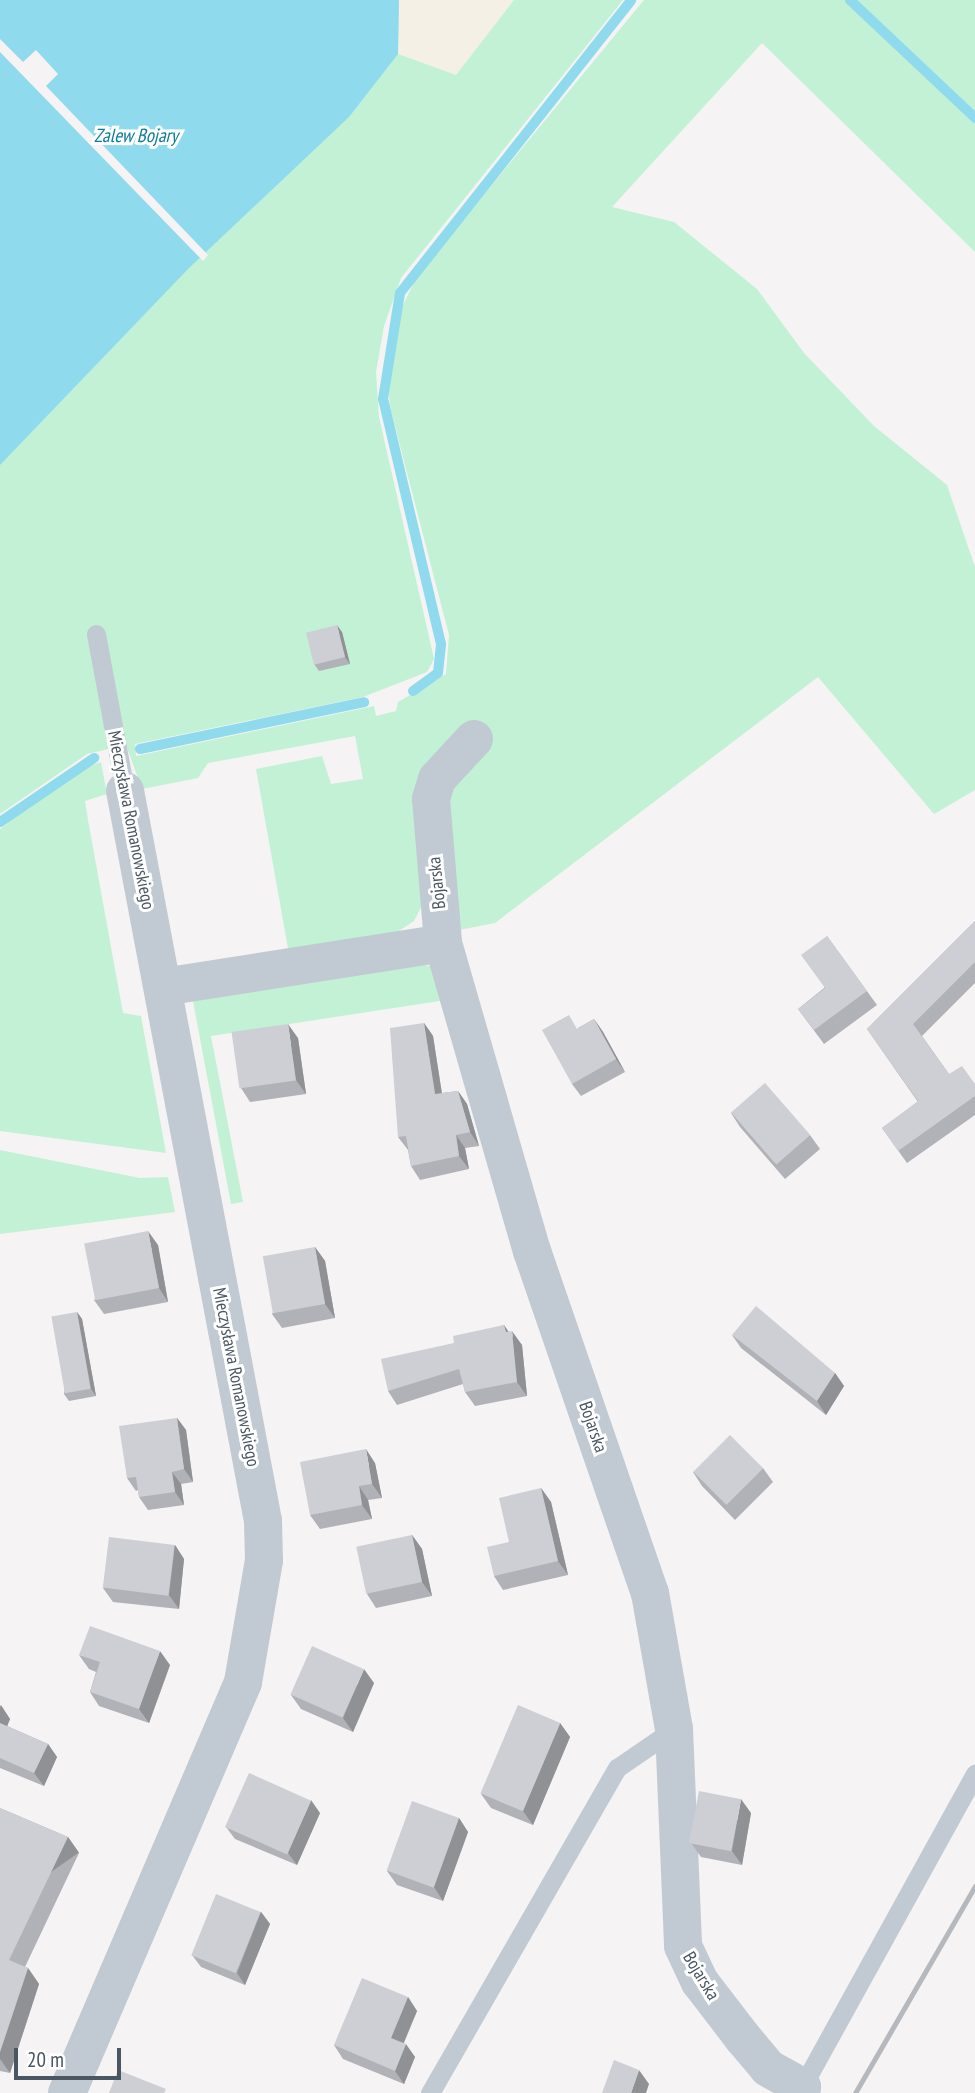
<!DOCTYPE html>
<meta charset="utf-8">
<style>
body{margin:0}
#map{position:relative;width:975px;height:2093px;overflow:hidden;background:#f5f3f3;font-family:"PT Sans Narrow",sans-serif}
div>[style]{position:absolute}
.green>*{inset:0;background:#c3f1d5}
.sand>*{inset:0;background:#f5f0e5}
.water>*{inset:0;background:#90daee}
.pier>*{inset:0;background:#f5f3f3}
.stream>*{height:10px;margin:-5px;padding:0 5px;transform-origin:5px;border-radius:5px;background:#90daee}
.service>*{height:19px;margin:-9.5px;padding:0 9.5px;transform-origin:9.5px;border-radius:9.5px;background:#c1cad2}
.minor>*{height:38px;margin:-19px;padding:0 19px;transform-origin:19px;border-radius:19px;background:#c1cad2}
.rail>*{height:5px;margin:-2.5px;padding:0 2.5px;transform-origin:2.5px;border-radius:2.5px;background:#b5b8bd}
.wall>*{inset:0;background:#b0b2b7}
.shaded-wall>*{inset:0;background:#909195;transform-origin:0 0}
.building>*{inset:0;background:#cdcfd5;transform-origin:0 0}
span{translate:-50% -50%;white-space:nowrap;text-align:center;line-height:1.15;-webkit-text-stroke:6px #fff;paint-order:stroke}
.street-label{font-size:18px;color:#4a5661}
.water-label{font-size:19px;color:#0c7c9b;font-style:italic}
.scale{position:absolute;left:14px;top:2048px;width:107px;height:32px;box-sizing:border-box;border:4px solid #4a5661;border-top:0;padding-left:9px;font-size:21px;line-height:24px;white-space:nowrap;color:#4a5661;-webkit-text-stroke:5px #fff;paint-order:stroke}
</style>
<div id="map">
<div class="green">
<div style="clip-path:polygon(0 0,623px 0,401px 278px,384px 326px,376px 372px,379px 417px,434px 659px,427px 672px,363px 697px,135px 744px,136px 756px,374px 706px,376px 716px,396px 711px,398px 702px,446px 674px,449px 635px,391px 411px,386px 378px,395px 322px,417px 276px,644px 0,975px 0,975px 252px,762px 43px,612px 207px,674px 222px,757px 289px,804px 353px,874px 426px,947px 485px,975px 567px,975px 790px,934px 814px,818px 677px,495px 923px,454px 931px,442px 792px,486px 742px,475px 728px,437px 757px,423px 783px,427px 896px,414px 921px,379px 944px,289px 954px,256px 769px,322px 756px,331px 784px,363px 779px,355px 736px,208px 763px,198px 778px,142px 789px,126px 745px,87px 754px,0 814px)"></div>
<div style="clip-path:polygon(101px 762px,107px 794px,85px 801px,88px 820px,123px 1013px,141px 1016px,166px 1153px,0 1131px,0 829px,78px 770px)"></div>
<div style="clip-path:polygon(414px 963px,435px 967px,446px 1000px,211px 1036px,243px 1202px,231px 1204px,193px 1001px)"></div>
<div style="clip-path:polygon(0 1150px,140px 1178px,168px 1177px,175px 1212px,0 1234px)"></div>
</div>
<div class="sand">
<div style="clip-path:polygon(399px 0,514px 0,456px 75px,398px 54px)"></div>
</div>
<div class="water">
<div style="clip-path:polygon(0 0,399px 0,398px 54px,349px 117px,189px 268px,0 465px)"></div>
</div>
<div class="pier">
<div style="clip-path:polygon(0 39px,23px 62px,36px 50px,58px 74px,46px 86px,208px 255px,203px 261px,0 52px)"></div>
</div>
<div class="stream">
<div style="left:850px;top:0;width:172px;rotate:43.3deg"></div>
<div style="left:413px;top:691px;width:31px;rotate:-36deg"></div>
<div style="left:438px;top:673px;width:29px;rotate:-84deg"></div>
<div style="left:441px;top:644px;width:252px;rotate:-103.3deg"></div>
<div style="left:383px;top:399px;width:107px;rotate:-80.9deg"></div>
<div style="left:400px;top:293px;width:373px;rotate:-51.7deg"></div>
<div style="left:140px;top:749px;width:229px;rotate:-11.8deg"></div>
<div style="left:0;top:822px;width:114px;rotate:-34.2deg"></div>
</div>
<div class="service">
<div style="left:96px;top:634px;width:160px;rotate:79.5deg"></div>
<div style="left:802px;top:2087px;width:358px;rotate:-61.1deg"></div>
<div style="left:430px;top:2093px;width:375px;rotate:-60.1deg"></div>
<div style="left:617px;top:1768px;width:69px;rotate:-34.4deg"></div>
</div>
<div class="minor">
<div style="left:474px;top:739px;width:54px;rotate:132.8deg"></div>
<div style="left:437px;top:779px;width:21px;rotate:107deg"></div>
<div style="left:431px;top:799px;width:144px;rotate:85.2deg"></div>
<div style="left:443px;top:943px;width:321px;rotate:73.9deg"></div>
<div style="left:532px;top:1251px;width:362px;rotate:71deg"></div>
<div style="left:650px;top:1593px;width:138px;rotate:80deg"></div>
<div style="left:674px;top:1729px;width:217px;rotate:87.6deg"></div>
<div style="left:683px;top:1946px;width:40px;rotate:65deg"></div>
<div style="left:700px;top:1982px;width:71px;rotate:52.5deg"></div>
<div style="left:743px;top:2038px;width:39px;rotate:50deg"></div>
<div style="left:768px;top:2068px;width:39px;rotate:29deg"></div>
<div style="left:802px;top:2087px;width:7px;rotate:124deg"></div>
<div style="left:163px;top:987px;width:283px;rotate:-8.9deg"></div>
<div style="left:67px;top:2093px;width:447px;rotate:-66.8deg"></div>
<div style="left:243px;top:1682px;width:123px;rotate:-80.2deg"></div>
<div style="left:264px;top:1561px;width:40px;rotate:-91.4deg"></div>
<div style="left:263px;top:1521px;width:743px;rotate:-100.7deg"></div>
</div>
<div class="rail">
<div style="left:855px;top:2093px;width:239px;rotate:-59.9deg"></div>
</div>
<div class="wall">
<div style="clip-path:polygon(342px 632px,350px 664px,319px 671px,314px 664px)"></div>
<div style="clip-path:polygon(975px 921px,975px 983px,922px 1036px,949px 1074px,975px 1084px,975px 1115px,907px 1163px,882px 1128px,918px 1102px,867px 1029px)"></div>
<div style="clip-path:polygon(827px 936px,877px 1005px,824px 1044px,798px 1009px,824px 988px)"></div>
<div style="clip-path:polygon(594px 1019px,603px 1032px,625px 1072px,581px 1096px,572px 1084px,578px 1028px)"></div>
<div style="clip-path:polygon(424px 1023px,433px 1036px,442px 1093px,458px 1091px,467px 1104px,479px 1146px,465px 1148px,469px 1169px,420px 1180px,411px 1166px,408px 1150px,398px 1137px)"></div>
<div style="clip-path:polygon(298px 1038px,306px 1094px,250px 1102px,241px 1088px)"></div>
<div style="clip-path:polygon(731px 1113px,810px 1135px,820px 1149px,785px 1179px,740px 1127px)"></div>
<div style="clip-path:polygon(158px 1245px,168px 1302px,104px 1314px,94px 1300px)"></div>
<div style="clip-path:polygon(315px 1247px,325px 1261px,335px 1318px,282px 1328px,272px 1314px)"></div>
<div style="clip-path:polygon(77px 1312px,82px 1319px,96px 1396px,69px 1401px,64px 1394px)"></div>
<div style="clip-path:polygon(504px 1325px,508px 1332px,522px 1345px,527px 1396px,475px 1406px,465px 1392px,463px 1384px,397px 1405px,388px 1391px,454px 1343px)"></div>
<div style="clip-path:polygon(732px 1335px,835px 1373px,844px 1386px,826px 1415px,741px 1348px)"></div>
<div style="clip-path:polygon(177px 1418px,186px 1430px,193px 1482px,181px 1484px,184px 1505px,148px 1510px,139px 1497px,138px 1490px,136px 1491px,127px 1478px)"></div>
<div style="clip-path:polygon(375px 1463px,382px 1498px,368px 1500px,372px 1519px,320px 1529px,310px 1515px)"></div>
<div style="clip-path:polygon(763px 1468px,773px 1482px,735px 1520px,702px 1486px,693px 1472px)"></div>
<div style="clip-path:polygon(541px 1488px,551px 1502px,568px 1575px,503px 1590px,494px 1576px,509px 1542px)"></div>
<div style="clip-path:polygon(412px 1535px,422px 1549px,432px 1596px,376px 1608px,367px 1594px)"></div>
<div style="clip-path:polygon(175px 1545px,184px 1559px,179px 1609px,113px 1602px,103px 1588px)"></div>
<div style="clip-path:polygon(79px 1655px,170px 1665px,149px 1723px,99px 1706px,90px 1692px,96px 1672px,89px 1669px)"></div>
<div style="clip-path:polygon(374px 1683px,353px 1732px,301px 1709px,291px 1695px)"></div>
<div style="clip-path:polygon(0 1705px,10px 1719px,7px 1726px,48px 1744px,57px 1757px,44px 1786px,0 1768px)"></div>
<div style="clip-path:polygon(560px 1723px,570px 1737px,533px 1825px,491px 1808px,481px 1794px)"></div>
<div style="clip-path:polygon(0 1808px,68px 1837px,79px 1853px,25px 1967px,28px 1968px,39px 1984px,10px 2073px,0 2071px)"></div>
<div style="clip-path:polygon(320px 1813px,297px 1865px,235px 1839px,226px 1827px)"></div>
<div style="clip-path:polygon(751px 1813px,742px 1865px,701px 1857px,691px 1843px)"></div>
<div style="clip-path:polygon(459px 1818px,468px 1832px,443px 1901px,397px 1885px,387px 1871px)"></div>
<div style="clip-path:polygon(261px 1912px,270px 1924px,245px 1985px,201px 1967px,192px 1955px)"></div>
<div style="clip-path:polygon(408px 1997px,417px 2011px,404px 2043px,415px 2057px,404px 2084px,343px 2059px,334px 2045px)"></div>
</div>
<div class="shaded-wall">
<div style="clip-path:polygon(337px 625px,342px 632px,350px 664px,345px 657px)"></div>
<div style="clip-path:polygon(594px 1019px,603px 1032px,625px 1072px,616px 1059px)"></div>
<div style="clip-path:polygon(424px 1023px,433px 1036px,444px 1108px,435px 1094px)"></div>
<div style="clip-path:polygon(288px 1024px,298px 1038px,306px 1094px,296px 1080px)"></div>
<div style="clip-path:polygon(458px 1091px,467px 1104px,479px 1146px,470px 1132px)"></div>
<div style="clip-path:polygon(456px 1135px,465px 1148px,469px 1169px,459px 1156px)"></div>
<div style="clip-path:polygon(148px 1231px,158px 1245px,168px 1302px,159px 1288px)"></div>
<div style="clip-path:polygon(315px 1247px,325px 1261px,335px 1318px,325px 1304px)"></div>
<div style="clip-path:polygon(77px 1312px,82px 1319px,96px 1396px,91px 1389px)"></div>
<div style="clip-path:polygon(504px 1325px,513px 1338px,512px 1331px,522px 1345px,527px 1396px,517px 1382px)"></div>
<div style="clip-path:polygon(835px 1373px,844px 1386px,826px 1415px,817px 1401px)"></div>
<div style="clip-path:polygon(177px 1418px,186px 1430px,193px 1482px,184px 1469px)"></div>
<div style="clip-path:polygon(366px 1449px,375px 1463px,382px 1498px,372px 1484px)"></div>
<div style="clip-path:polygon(172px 1472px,181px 1484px,184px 1505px,175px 1492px)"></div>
<div style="clip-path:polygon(359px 1486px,368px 1500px,372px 1519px,362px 1505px)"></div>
<div style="clip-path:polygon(541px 1488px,551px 1502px,568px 1575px,558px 1561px)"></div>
<div style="clip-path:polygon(412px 1535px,422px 1549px,432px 1596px,422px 1582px)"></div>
<div style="clip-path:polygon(175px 1545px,184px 1559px,179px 1609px,169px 1595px)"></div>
<div style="clip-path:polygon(160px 1651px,170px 1665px,149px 1723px,139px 1709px)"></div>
<div style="clip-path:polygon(364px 1669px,374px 1683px,353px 1732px,343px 1718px)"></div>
<div style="clip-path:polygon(1px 1705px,10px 1719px,4px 1734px,0 1728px,0 1708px)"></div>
<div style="clip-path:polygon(560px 1723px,570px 1737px,533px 1825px,523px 1811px)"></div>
<div style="clip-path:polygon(48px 1744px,57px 1757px,44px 1786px,34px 1773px)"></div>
<div style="clip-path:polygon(741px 1799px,751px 1813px,742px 1865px,732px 1851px)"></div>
<div style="clip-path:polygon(311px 1800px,320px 1813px,297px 1865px,288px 1853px)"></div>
<div style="clip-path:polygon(459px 1818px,468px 1832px,443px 1901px,434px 1887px)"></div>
<div style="left:68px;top:1837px;width:19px;height:136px;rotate:55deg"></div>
<div style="clip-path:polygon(261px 1912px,270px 1924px,245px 1985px,237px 1973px)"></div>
<div style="clip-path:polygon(28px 1968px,39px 1984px,10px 2073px,0 2059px,0 2052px)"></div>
<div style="clip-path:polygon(408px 1997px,417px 2011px,400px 2051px,391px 2038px)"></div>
<div style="clip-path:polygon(406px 2044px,415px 2057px,404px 2084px,395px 2071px)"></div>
<div style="clip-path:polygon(639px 2070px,649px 2084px,646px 2093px,631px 2093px)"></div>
</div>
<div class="building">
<div style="left:337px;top:625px;width:33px;height:32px;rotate:76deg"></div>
<div style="clip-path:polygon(975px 921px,975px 962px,913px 1024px,949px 1074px,962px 1066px,975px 1084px,975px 1096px,898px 1151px,882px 1128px,918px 1101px,867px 1029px)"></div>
<div style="clip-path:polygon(827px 936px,867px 991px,814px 1030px,798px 1009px,825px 988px,801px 955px)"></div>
<div style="clip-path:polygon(569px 1015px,577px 1029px,594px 1019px,616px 1059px,572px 1084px,542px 1030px)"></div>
<div style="clip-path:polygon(424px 1023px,435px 1094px,458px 1091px,470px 1132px,456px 1135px,459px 1156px,411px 1166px,406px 1136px,398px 1137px,390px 1028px)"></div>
<div style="left:288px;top:1024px;width:57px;height:57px;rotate:82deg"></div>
<div style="left:765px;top:1083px;width:69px;height:45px;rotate:49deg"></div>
<div style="left:148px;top:1231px;width:58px;height:65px;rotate:79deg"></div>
<div style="left:315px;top:1247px;width:58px;height:53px;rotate:80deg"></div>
<div style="clip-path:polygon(756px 1306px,835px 1373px,817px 1401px,732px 1335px)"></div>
<div style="left:77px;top:1312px;width:78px;height:26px;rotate:80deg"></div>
<div style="clip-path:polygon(504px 1325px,506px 1332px,512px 1331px,517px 1382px,465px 1392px,459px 1369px,388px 1391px,381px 1359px,454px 1343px,453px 1336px)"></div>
<div style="clip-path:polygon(177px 1418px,184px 1469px,172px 1472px,175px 1492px,139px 1497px,136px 1477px,127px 1478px,119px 1426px)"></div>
<div style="left:730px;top:1435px;width:47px;height:52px;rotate:45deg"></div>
<div style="clip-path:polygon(366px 1449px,372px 1484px,359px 1486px,362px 1505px,310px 1515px,300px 1462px)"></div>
<div style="clip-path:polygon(541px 1488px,558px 1561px,494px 1576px,487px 1547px,509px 1542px,499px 1498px)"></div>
<div style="left:412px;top:1535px;width:48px;height:57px;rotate:78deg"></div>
<div style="left:109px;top:1537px;width:66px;height:51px;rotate:7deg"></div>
<div style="clip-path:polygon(90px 1626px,160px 1651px,139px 1709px,90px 1692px,100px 1662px,79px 1655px)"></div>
<div style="left:312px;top:1646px;width:57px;height:53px;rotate:24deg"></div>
<div style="left:518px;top:1705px;width:46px;height:96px;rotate:23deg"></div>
<div style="clip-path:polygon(0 1723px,48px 1744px,34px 1773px,0 1758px)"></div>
<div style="left:249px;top:1773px;width:68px;height:59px;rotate:24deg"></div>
<div style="left:699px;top:1791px;width:43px;height:53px;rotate:11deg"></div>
<div style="left:412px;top:1801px;width:50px;height:74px;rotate:20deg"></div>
<div style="clip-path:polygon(0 1808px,68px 1837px,9px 1960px,28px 1968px,0 2052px)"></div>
<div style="left:216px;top:1894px;width:48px;height:66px;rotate:22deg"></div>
<div style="clip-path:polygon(362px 1978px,408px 1997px,391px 2038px,406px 2044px,395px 2071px,334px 2045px)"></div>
<div style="clip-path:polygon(614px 2060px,639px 2070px,631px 2093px,602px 2093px)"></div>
<div style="clip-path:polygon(118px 2070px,166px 2089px,164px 2093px,109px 2093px)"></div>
</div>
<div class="street-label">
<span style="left:131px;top:820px;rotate:79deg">Mieczysława Romanowskiego</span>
<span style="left:437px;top:883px;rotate:-96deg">Bojarska</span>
<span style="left:236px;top:1377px;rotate:79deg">Mieczysława Romanowskiego</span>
<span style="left:593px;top:1427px;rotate:71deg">Bojarska</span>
<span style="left:701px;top:1976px;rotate:59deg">Bojarska</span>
</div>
<div class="water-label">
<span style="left:136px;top:136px">Zalew Bojary</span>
</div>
<div class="scale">20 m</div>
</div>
